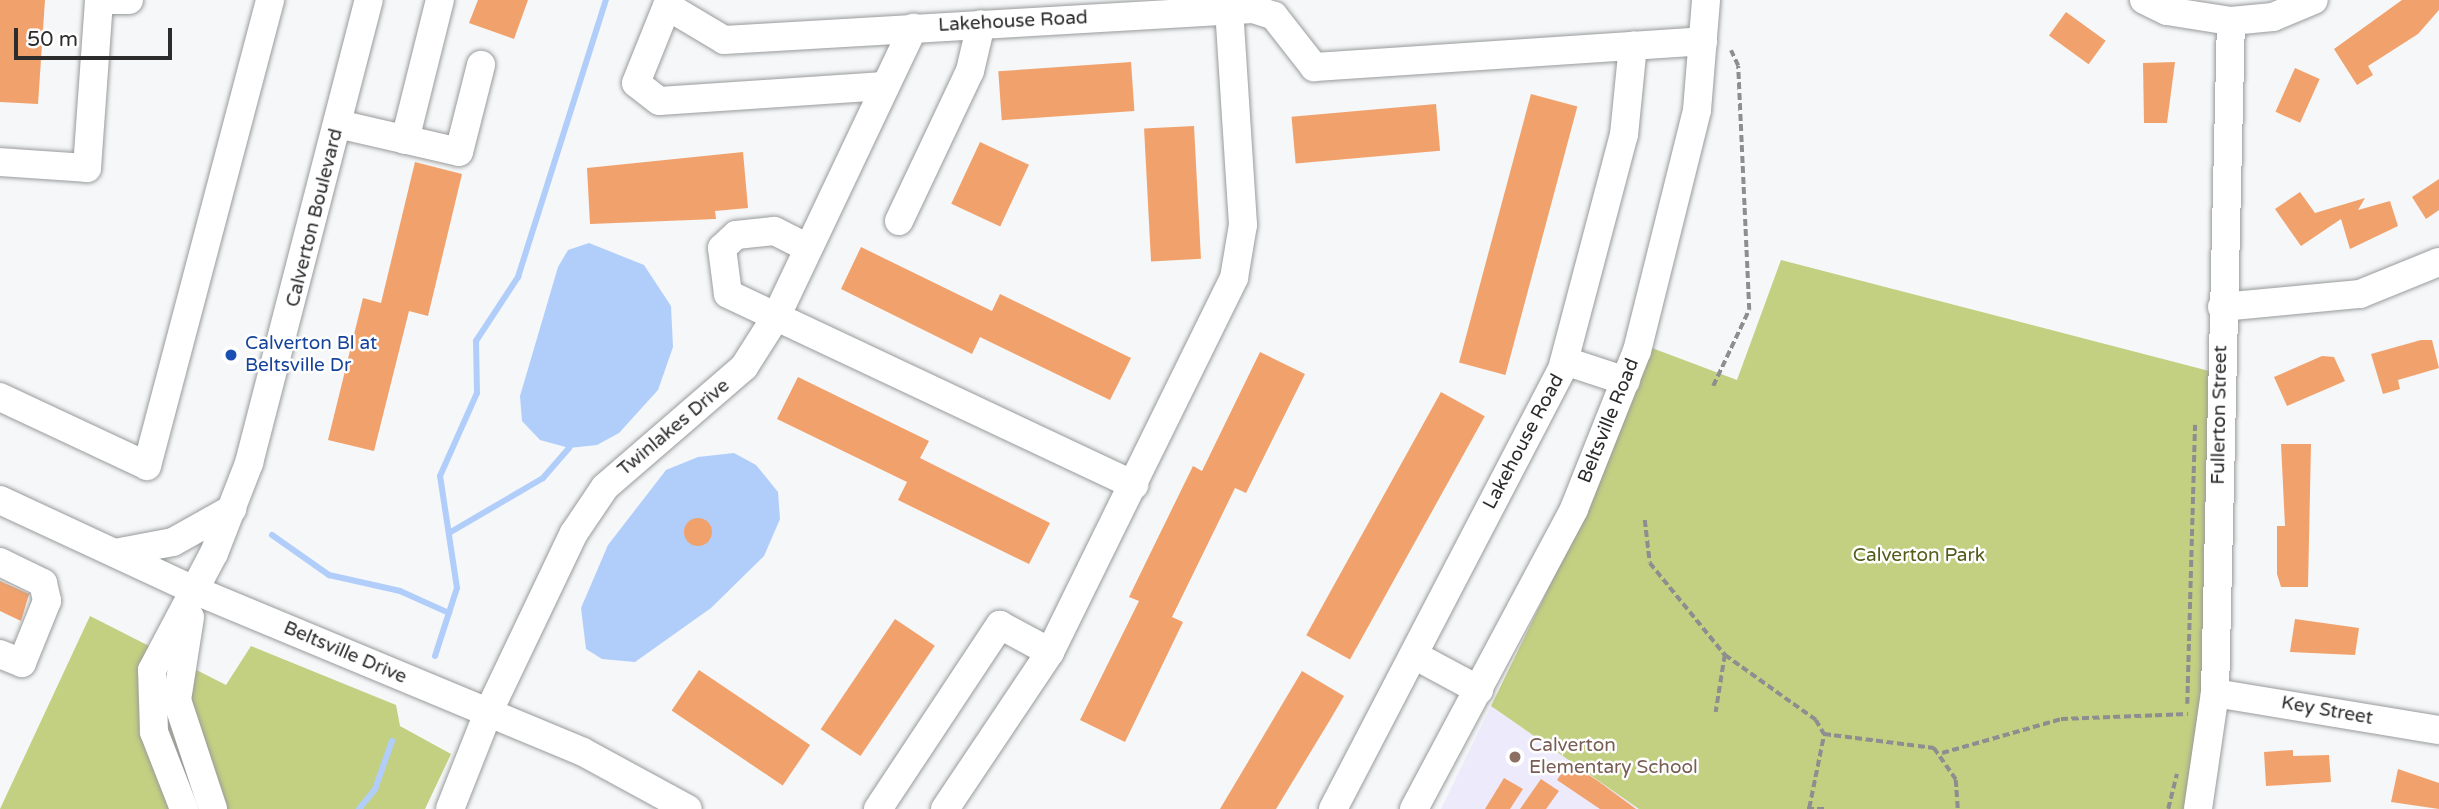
<!DOCTYPE html>
<style>
body{margin:0}
#map{position:relative;width:2439px;height:809px;overflow:hidden;background:#f5f7f8;font-family:"Varela Round",sans-serif}
div>[style]{position:absolute}
.industrial>*{inset:0;background:#edeafc}
.green>*{inset:0;background:#c3cf81}
.water>*{inset:0;background:#b1cefb}
.stream>*{height:6px;margin:-3px;padding:0 3px;transform-origin:3px;border-radius:3px;background:#b1cefb}
.building>*{inset:0;background:#f1a26c;transform-origin:0 0}
.round{border-radius:50%}
.path>*{height:3.5px;margin-top:-1.75px;transform-origin:0;background:repeating-linear-gradient(90deg,#8d8e8f 0 7px,transparent 0 10.5px)}
.roads{filter:drop-shadow(0 0 2px #999b9c) drop-shadow(0 0 2px #999b9c)}
.minor>*{height:28px;margin:-14px;padding:0 14px;transform-origin:14px;border-radius:14px;background:#fff}
.dots>*{width:19px;height:19px;translate:-50% -50%;box-sizing:border-box;border:4px solid #fff;border-radius:50%}
span{translate:-50% -50%;white-space:nowrap;text-align:center;line-height:1.15;-webkit-text-stroke:5px #fff;paint-order:stroke}
.street-label{font-size:19px;color:#2c2c2d}
.transit-label{font-size:19px;color:#164399}
.left{translate:0 -50%;text-align:left}
.park-label{font-size:19px;color:#545c19}
.education-label{font-size:19px;color:#785e54}
.scale{position:absolute;left:14px;top:28px;width:158px;height:32px;box-sizing:border-box;border:4px solid #2c2c2d;border-top:0;padding-left:9px;font-size:21px;line-height:24px;white-space:nowrap;color:#2c2c2d;-webkit-text-stroke:5px #fff;paint-order:stroke}
</style>
<div id="map">
<div class="industrial">
<div style="clip-path:polygon(1491px 706px,1639px 809px,1441px 809px)"></div>
</div>
<div class="green">
<div style="clip-path:polygon(1781px 260px,2213px 372px,2206px 689px,2190px 809px,1639px 809px,1491px 706px,1587px 509px,1652px 348px,1737px 380px)"></div>
<div style="clip-path:polygon(90px 616px,226px 685px,251px 646px,396px 705px,400px 726px,451px 754px,425px 809px,0 809px)"></div>
</div>
<div class="water">
<div style="clip-path:polygon(589px 243px,644px 265px,671px 306px,673px 347px,658px 390px,619px 433px,597px 445px,569px 448px,540px 440px,522px 421px,520px 396px,558px 267px,568px 250px)"></div>
<div style="clip-path:polygon(734px 453px,756px 465px,778px 492px,780px 519px,764px 556px,711px 608px,635px 662px,602px 659px,586px 649px,581px 608px,608px 545px,666px 470px,698px 457px)"></div>
</div>
<div class="stream">
<div style="left:449px;top:533px;width:109px;rotate:-30.3deg"></div>
<div style="left:543px;top:478px;width:40px;rotate:-49deg"></div>
<div style="left:272px;top:535px;width:70px;rotate:35.1deg"></div>
<div style="left:329px;top:575px;width:73px;rotate:12.7deg"></div>
<div style="left:400px;top:591px;width:54px;rotate:24.2deg"></div>
<div style="left:435px;top:656px;width:71px;rotate:-72.1deg"></div>
<div style="left:457px;top:588px;width:113px;rotate:-98.6deg"></div>
<div style="left:440px;top:476px;width:91px;rotate:-66deg"></div>
<div style="left:477px;top:393px;width:52px;rotate:-91.1deg"></div>
<div style="left:476px;top:341px;width:77px;rotate:-56.7deg"></div>
<div style="left:518px;top:277px;width:291px;rotate:-72.4deg"></div>
<div style="left:359px;top:809px;width:26px;rotate:-51deg"></div>
<div style="left:375px;top:789px;width:51px;rotate:-70.5deg"></div>
</div>
<div class="building">
<div style="clip-path:polygon(0 0,45px 0,38px 104px,0 102px)"></div>
<div style="clip-path:polygon(478px 0,528px 0,514px 39px,469px 23px)"></div>
<div style="clip-path:polygon(2402px 0,2439px 0,2439px 10px,2418px 34px,2368px 66px,2373px 75px,2357px 85px,2334px 49px)"></div>
<div style="left:2066px;top:12px;width:49px;height:29px;rotate:36deg"></div>
<div style="left:1131px;top:62px;width:49px;height:133px;rotate:86deg"></div>
<div style="clip-path:polygon(2175px 62px,2167px 123px,2144px 123px,2143px 63px)"></div>
<div style="left:2295px;top:68px;width:27px;height:48px;rotate:24deg"></div>
<div style="left:1531px;top:94px;width:48px;height:278px;rotate:15deg"></div>
<div style="left:1436px;top:104px;width:47px;height:145px;rotate:85deg"></div>
<div style="left:1194px;top:126px;width:133px;height:50px;rotate:87deg"></div>
<div style="left:980px;top:142px;width:54px;height:68px;rotate:25deg"></div>
<div style="clip-path:polygon(743px 152px,748px 208px,715px 211px,716px 219px,590px 224px,587px 168px)"></div>
<div style="clip-path:polygon(415px 162px,462px 174px,428px 316px,409px 311px,374px 451px,328px 440px,363px 298px,381px 303px)"></div>
<div style="clip-path:polygon(2439px 179px,2439px 210px,2426px 219px,2412px 197px)"></div>
<div style="clip-path:polygon(2300px 192px,2315px 213px,2365px 198px,2358px 210px,2390px 201px,2398px 226px,2350px 249px,2341px 219px,2301px 246px,2275px 209px)"></div>
<div style="clip-path:polygon(861px 247px,992px 311px,1000px 294px,1131px 358px,1110px 400px,980px 337px,972px 354px,841px 289px)"></div>
<div style="clip-path:polygon(2421px 340px,2432px 340px,2439px 368px,2398px 380px,2400px 389px,2383px 394px,2371px 354px)"></div>
<div style="clip-path:polygon(1260px 352px,1305px 374px,1246px 493px,1235px 488px,1217px 525px,1172px 617px,1183px 622px,1125px 742px,1080px 720px,1139px 601px,1129px 597px,1148px 558px,1193px 466px,1202px 471px)"></div>
<div style="clip-path:polygon(2322px 356px,2334px 357px,2345px 381px,2287px 406px,2274px 377px)"></div>
<div style="clip-path:polygon(798px 377px,929px 441px,920px 458px,1050px 523px,1029px 564px,898px 500px,907px 482px,777px 419px)"></div>
<div style="left:1441px;top:392px;width:50px;height:278px;rotate:29deg"></div>
<div style="clip-path:polygon(2281px 444px,2311px 444px,2308px 587px,2281px 587px,2277px 574px,2277px 526px,2285px 526px)"></div>
<div class="round" style="left:684px;top:518px;width:28px;height:28px"></div>
<div style="clip-path:polygon(0 581px,29px 594px,21px 621px,0 611px)"></div>
<div style="left:895px;top:619px;width:48px;height:133px;rotate:34deg"></div>
<div style="clip-path:polygon(2295px 619px,2359px 628px,2355px 655px,2290px 652px)"></div>
<div style="left:699px;top:670px;width:134px;height:49px;rotate:34deg"></div>
<div style="clip-path:polygon(1302px 671px,1344px 696px,1330px 720px,1276px 809px,1220px 809px)"></div>
<div style="clip-path:polygon(2293px 750px,2293px 756px,2329px 755px,2331px 782px,2266px 786px,2264px 752px)"></div>
<div style="clip-path:polygon(1569px 762px,1598px 781px,1636px 809px,1600px 809px,1557px 780px)"></div>
<div style="clip-path:polygon(2398px 769px,2439px 783px,2439px 809px,2391px 802px)"></div>
<div style="clip-path:polygon(1504px 778px,1523px 789px,1510px 809px,1485px 809px)"></div>
<div style="clip-path:polygon(1541px 779px,1559px 791px,1546px 809px,1520px 809px)"></div>
</div>
<div class="path">
<div style="left:1713px;top:386px;width:84px;rotate:-64.7deg"></div>
<div style="left:1749px;top:310px;width:244px;rotate:-92.6deg"></div>
<div style="left:1738px;top:66px;width:17px;rotate:-115deg"></div>
<div style="left:1645px;top:520px;width:43px;rotate:83.4deg"></div>
<div style="left:1650px;top:563px;width:119px;rotate:50.8deg"></div>
<div style="left:1725px;top:655px;width:58px;rotate:99deg"></div>
<div style="left:1725px;top:655px;width:112px;rotate:35.5deg"></div>
<div style="left:1816px;top:720px;width:16px;rotate:60deg"></div>
<div style="left:1824px;top:734px;width:111px;rotate:7.3deg"></div>
<div style="left:1934px;top:748px;width:39px;rotate:55deg"></div>
<div style="left:1956px;top:780px;width:29px;rotate:86deg"></div>
<div style="left:2187px;top:704px;width:279px;rotate:-88.4deg"></div>
<div style="left:1942px;top:753px;width:124px;rotate:-15.9deg"></div>
<div style="left:2061px;top:719px;width:127px;rotate:-2.3deg"></div>
<div style="left:1809px;top:808px;width:76px;rotate:-78.5deg"></div>
<div style="left:1807px;top:809px;width:19px"></div>
<div style="left:2168px;top:809px;width:36px;rotate:-76deg"></div>
</div>
<div class="roads">
<div class="minor">
<div style="left:110px;top:0;width:19px"></div>
<div style="left:2144px;top:0;width:25px;rotate:26deg"></div>
<div style="left:2167px;top:11px;width:65px;rotate:8.9deg"></div>
<div style="left:2231px;top:21px;width:42px;rotate:-5.4deg"></div>
<div style="left:2273px;top:17px;width:44px;rotate:-22.5deg"></div>
<div style="left:884px;top:86px;width:225px;rotate:176.2deg"></div>
<div style="left:659px;top:101px;width:29px;rotate:-142deg"></div>
<div style="left:636px;top:83px;width:83px;rotate:-68.1deg"></div>
<div style="left:667px;top:6px;width:66px;rotate:30.8deg"></div>
<div style="left:724px;top:40px;width:530px;rotate:-3.35deg"></div>
<div style="left:1253px;top:9px;width:22px;rotate:18deg"></div>
<div style="left:1274px;top:16px;width:65px;rotate:51.9deg"></div>
<div style="left:1314px;top:67px;width:390px;rotate:-3.8deg"></div>
<div style="left:338px;top:124px;width:124px;rotate:13deg"></div>
<div style="left:459px;top:152px;width:90px;rotate:-75.8deg"></div>
<div style="left:405px;top:140px;width:144px;rotate:-76deg"></div>
<div style="left:0;top:162px;width:87px;rotate:3.9deg"></div>
<div style="left:87px;top:168px;width:168px;rotate:-85.9deg"></div>
<div style="left:899px;top:221px;width:166px;rotate:-64.7deg"></div>
<div style="left:970px;top:71px;width:48px;rotate:-76.8deg"></div>
<div style="left:808px;top:248px;width:38px;rotate:-153deg"></div>
<div style="left:774px;top:231px;width:38px;rotate:174deg"></div>
<div style="left:736px;top:235px;width:19px;rotate:137deg"></div>
<div style="left:722px;top:248px;width:46px;rotate:82.6deg"></div>
<div style="left:728px;top:294px;width:449px;rotate:25.2deg"></div>
<div style="left:2222px;top:307px;width:139px;rotate:-5.4deg"></div>
<div style="left:2360px;top:294px;width:85px;rotate:-22.1deg"></div>
<div style="left:1565px;top:361px;width:64px;rotate:18.2deg"></div>
<div style="left:0;top:397px;width:162px;rotate:25.1deg"></div>
<div style="left:147px;top:466px;width:482px;rotate:-75.2deg"></div>
<div style="left:0;top:500px;width:214px;rotate:24.9deg"></div>
<div style="left:194px;top:590px;width:421px;rotate:22.6deg"></div>
<div style="left:583px;top:752px;width:119px;rotate:28.5deg"></div>
<div style="left:115px;top:553px;width:59px;rotate:-10.7deg"></div>
<div style="left:173px;top:542px;width:68px;rotate:-29.2deg"></div>
<div style="left:0;top:562px;width:48px;rotate:26deg"></div>
<div style="left:43px;top:583px;width:18px;rotate:77deg"></div>
<div style="left:47px;top:601px;width:67px;rotate:112deg"></div>
<div style="left:22px;top:663px;width:24px;rotate:-158deg"></div>
<div style="left:190px;top:617px;width:84px;rotate:98.9deg"></div>
<div style="left:177px;top:700px;width:115px;rotate:71.7deg"></div>
<div style="left:1414px;top:655px;width:74px;rotate:28.3deg"></div>
<div style="left:2215px;top:693px;width:227px;rotate:9.4deg"></div>
<div style="left:184px;top:809px;width:83px;rotate:-111.3deg"></div>
<div style="left:154px;top:732px;width:62px;rotate:-91.8deg"></div>
<div style="left:152px;top:670px;width:132px;rotate:-62.1deg"></div>
<div style="left:214px;top:553px;width:97px;rotate:-68.7deg"></div>
<div style="left:249px;top:463px;width:478px;rotate:-75.5deg"></div>
<div style="left:450px;top:809px;width:103px;rotate:-68.4deg"></div>
<div style="left:488px;top:713px;width:199px;rotate:-64.5deg"></div>
<div style="left:574px;top:533px;width:55px;rotate:-56deg"></div>
<div style="left:605px;top:487px;width:184px;rotate:-40.8deg"></div>
<div style="left:744px;top:367px;width:62px;rotate:-57.6deg"></div>
<div style="left:777px;top:315px;width:318px;rotate:-64.6deg"></div>
<div style="left:878px;top:809px;width:221px;rotate:-56.5deg"></div>
<div style="left:1000px;top:625px;width:57px;rotate:28.4deg"></div>
<div style="left:945px;top:809px;width:189px;rotate:-56.2deg"></div>
<div style="left:1050px;top:652px;width:417px;rotate:-63.8deg"></div>
<div style="left:1234px;top:278px;width:54px;rotate:-80.4deg"></div>
<div style="left:1243px;top:225px;width:215px;rotate:-93.7deg"></div>
<div style="left:1333px;top:809px;width:496px;rotate:-62.5deg"></div>
<div style="left:1562px;top:369px;width:242px;rotate:-75.2deg"></div>
<div style="left:1624px;top:135px;width:90px;rotate:-84.3deg"></div>
<div style="left:1414px;top:809px;width:340px;rotate:-61.9deg"></div>
<div style="left:1574px;top:509px;width:170px;rotate:-68.3deg"></div>
<div style="left:1637px;top:351px;width:248px;rotate:-76deg"></div>
<div style="left:1697px;top:110px;width:110px;rotate:-85.3deg"></div>
<div style="left:2198px;top:809px;width:117px;rotate:-81.7deg"></div>
<div style="left:2215px;top:693px;width:672px;rotate:-88.64deg"></div>
</div>
</div>
<div class="dots">
<div style="left:231px;top:355px;background:#1a4fb4"></div>
<div style="left:1515px;top:757px;background:#8d6e63"></div>
</div>
<div class="street-label">
<span style="left:1013px;top:22px;rotate:-3deg">Lakehouse Road</span>
<span style="left:315px;top:218px;rotate:-76deg">Calverton Boulevard</span>
<span style="left:2220px;top:415px;rotate:-89deg">Fullerton Street</span>
<span style="left:1609px;top:421px;rotate:-68deg">Beltsville Road</span>
<span style="left:674px;top:428px;rotate:-40deg">Twinlakes Drive</span>
<span style="left:1524px;top:442px;rotate:-62deg">Lakehouse Road</span>
<span style="left:345px;top:653px;rotate:23deg">Beltsville Drive</span>
<span style="left:2327px;top:711px;rotate:10deg">Key Street</span>
</div>
<div class="transit-label">
<span class="left" style="left:245px;top:355px">Calverton Bl at<br>Beltsville Dr</span>
</div>
<div class="park-label">
<span style="left:1919px;top:556px">Calverton Park</span>
</div>
<div class="education-label">
<span class="left" style="left:1529px;top:757px">Calverton<br>Elementary School</span>
</div>
<div class="scale">50 m</div>
</div>
